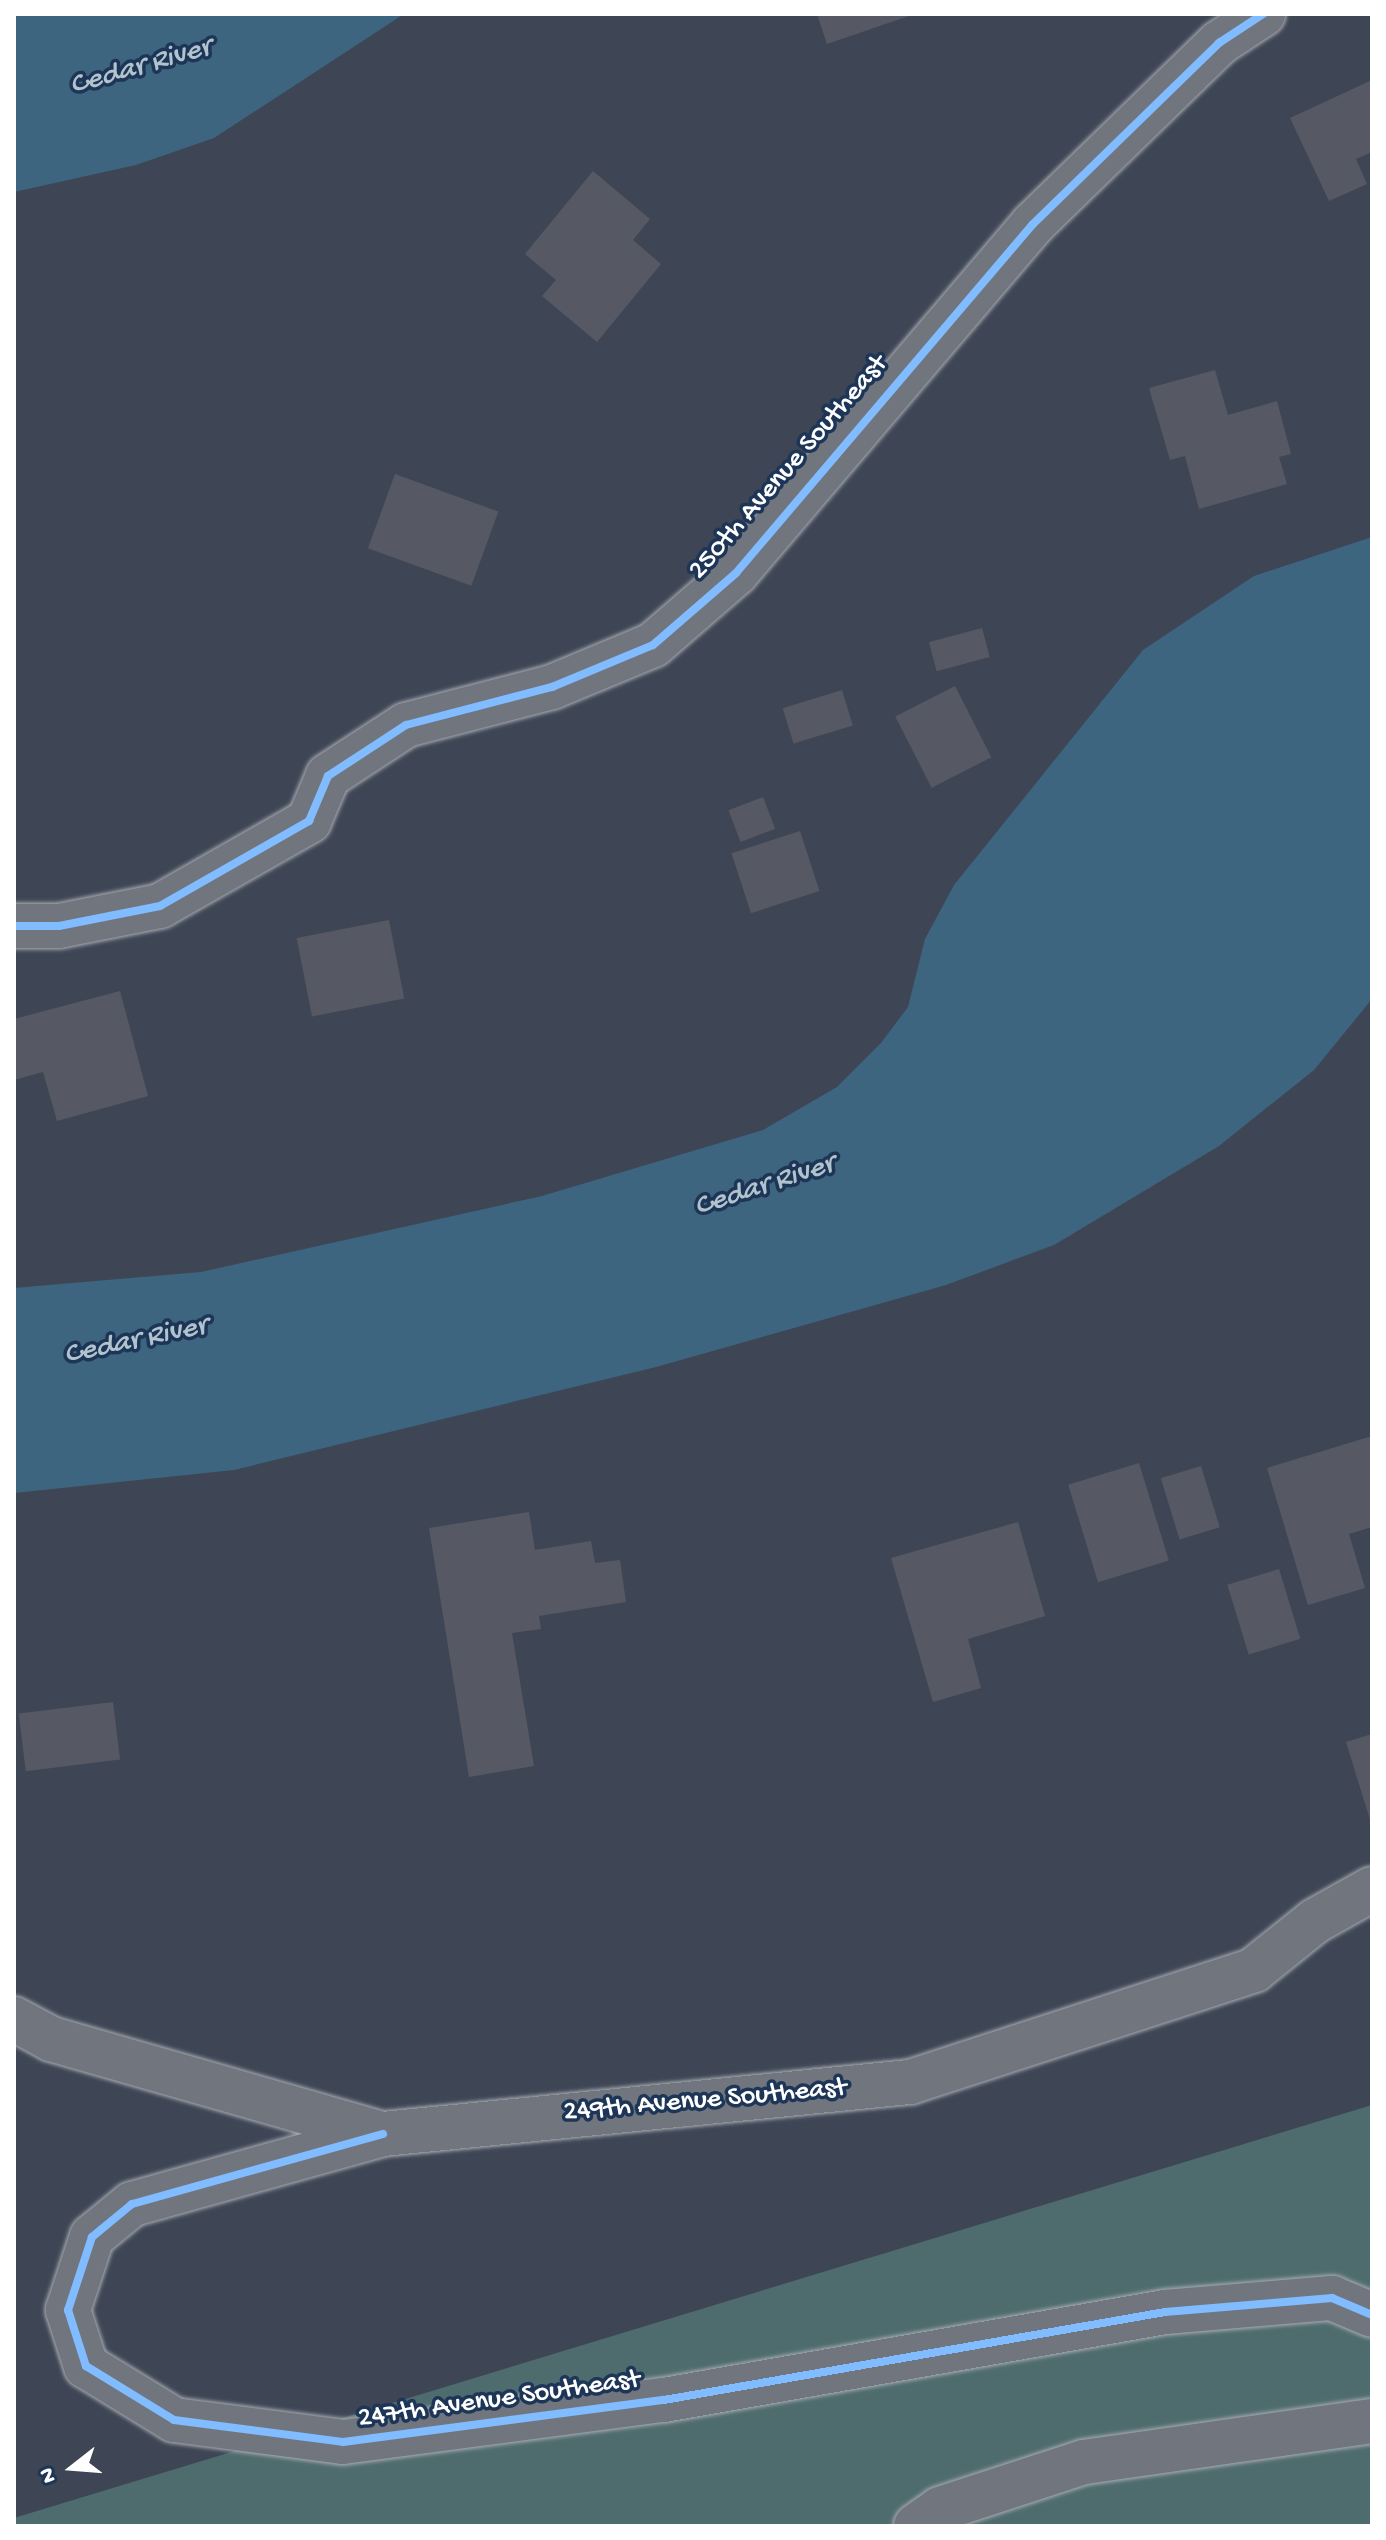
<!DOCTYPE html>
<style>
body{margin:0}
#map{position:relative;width:1386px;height:2540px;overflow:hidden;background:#3e4655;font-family:"Gochi Hand",sans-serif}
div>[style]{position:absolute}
.green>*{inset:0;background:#4e6c6e}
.water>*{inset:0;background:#3d657f}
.building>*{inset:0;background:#565963;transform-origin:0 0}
.roads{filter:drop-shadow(0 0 2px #a8acb2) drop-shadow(0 0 2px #a8acb2)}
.street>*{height:44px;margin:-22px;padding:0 22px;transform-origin:22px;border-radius:22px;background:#70757e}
.cycleway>*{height:8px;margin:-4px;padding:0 4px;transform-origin:4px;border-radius:4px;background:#80bcff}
span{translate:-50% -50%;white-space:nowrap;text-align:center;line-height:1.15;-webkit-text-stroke:7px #1d3557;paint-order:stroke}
.street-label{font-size:28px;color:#fff}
.water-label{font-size:30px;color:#b1c3cd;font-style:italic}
.frame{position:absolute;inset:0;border:16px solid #fff;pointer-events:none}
.north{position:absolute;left:32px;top:2428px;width:80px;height:80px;-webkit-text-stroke:6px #1d3557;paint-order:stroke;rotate:253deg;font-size:22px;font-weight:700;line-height:32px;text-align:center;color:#fff}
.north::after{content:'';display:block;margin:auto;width:28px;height:36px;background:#fff;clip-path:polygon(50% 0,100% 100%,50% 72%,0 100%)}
</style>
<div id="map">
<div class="green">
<div style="clip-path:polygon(1372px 2105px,1372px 2526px,14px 2526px,14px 2518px)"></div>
</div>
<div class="water">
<div style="clip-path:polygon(404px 14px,214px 138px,136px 165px,14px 192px,14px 16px)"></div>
<div style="clip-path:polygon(1372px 537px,1372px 999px,1314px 1070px,1219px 1146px,1054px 1245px,946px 1285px,656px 1367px,234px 1470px,14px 1493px,14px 1288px,201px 1272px,542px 1196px,763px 1130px,837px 1087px,881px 1043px,908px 1007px,925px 939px,954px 885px,1143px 650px,1254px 576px)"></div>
</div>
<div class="building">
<div style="clip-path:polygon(817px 14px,908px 14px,909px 16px,827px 44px)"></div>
<div style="clip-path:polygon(1372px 80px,1372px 152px,1356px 159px,1367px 184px,1329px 201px,1290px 118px)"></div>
<div style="clip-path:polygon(593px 171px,650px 219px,633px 240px,661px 264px,597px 342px,542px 296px,556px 280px,525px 254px)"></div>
<div style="clip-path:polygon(1215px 370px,1228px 415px,1277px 401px,1291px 454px,1279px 457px,1287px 484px,1199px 509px,1185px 456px,1170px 460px,1149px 388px)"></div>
<div style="left:395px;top:474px;width:110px;height:79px;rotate:20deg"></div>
<div style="left:982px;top:628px;width:30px;height:55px;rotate:75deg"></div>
<div style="left:955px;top:686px;width:80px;height:67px;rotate:63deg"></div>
<div style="left:842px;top:690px;width:37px;height:62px;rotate:73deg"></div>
<div style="left:763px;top:797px;width:34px;height:37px;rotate:69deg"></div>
<div style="left:800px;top:831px;width:63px;height:72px;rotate:72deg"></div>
<div style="left:389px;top:920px;width:80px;height:94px;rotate:79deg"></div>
<div style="clip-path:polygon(120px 991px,148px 1096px,57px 1121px,43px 1072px,14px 1080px,14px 1019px)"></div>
<div style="clip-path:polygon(1372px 1436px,1372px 1527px,1349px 1534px,1365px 1588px,1308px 1605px,1267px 1468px)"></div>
<div style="left:1139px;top:1463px;width:102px;height:74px;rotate:73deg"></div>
<div style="left:1201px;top:1466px;width:64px;height:42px;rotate:73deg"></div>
<div style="clip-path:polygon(529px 1512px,535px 1550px,591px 1541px,595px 1563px,620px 1560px,626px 1602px,539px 1616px,541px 1629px,512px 1633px,534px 1766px,469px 1777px,429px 1528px)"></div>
<div style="clip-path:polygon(1018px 1522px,1045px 1616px,968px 1639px,981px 1688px,933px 1702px,891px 1558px)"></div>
<div style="left:1279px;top:1569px;width:73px;height:54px;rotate:73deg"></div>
<div style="left:113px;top:1702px;width:58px;height:95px;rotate:83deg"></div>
<div style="clip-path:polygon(1372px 1734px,1372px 1823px,1371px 1823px,1346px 1742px)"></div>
</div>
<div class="roads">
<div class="street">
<div style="left:14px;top:926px;width:45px"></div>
<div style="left:59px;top:926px;width:103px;rotate:-11.2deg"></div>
<div style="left:160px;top:906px;width:172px;rotate:-29.7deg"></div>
<div style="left:309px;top:821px;width:49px;rotate:-67.1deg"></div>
<div style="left:328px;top:776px;width:93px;rotate:-33.2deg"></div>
<div style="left:406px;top:725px;width:151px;rotate:-14.6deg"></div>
<div style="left:552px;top:687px;width:109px;rotate:-22.6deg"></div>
<div style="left:653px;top:645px;width:110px;rotate:-40.9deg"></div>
<div style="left:736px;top:573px;width:458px;rotate:-49.6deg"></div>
<div style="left:1033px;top:224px;width:260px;rotate:-44.2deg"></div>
<div style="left:1219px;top:43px;width:53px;rotate:-33.4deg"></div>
<div style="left:14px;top:2019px;width:42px;rotate:28.4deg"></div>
<div style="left:51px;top:2039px;width:345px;rotate:16deg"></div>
<div style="left:383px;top:2134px;width:530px;rotate:-5.64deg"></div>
<div style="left:910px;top:2082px;width:362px;rotate:-18deg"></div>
<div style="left:1254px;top:1970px;width:78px;rotate:-38.8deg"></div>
<div style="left:1315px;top:1921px;width:65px;rotate:-29.3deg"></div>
<div style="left:383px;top:2134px;width:261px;rotate:164.4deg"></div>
<div style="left:132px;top:2204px;width:52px;rotate:140.5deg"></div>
<div style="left:92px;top:2237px;width:77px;rotate:108.2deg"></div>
<div style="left:68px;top:2310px;width:59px;rotate:72.2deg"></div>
<div style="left:86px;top:2366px;width:103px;rotate:31.5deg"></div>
<div style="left:174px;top:2420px;width:170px;rotate:7.4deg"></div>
<div style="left:343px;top:2442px;width:324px;rotate:-7.5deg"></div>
<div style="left:664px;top:2400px;width:509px;rotate:-9.96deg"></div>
<div style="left:1165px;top:2312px;width:168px;rotate:-4.8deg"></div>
<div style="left:1332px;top:2298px;width:43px;rotate:23deg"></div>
<div style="left:916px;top:2526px;width:29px;rotate:-35deg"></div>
<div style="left:940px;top:2509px;width:151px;rotate:-18.1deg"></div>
<div style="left:1084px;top:2462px;width:291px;rotate:-8.1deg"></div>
</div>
</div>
<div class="cycleway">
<div style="left:14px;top:926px;width:45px"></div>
<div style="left:59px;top:926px;width:103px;rotate:-11.2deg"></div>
<div style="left:160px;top:906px;width:172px;rotate:-29.7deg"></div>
<div style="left:309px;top:821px;width:49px;rotate:-67.1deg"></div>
<div style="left:328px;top:776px;width:93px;rotate:-33.2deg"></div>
<div style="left:406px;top:725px;width:151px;rotate:-14.6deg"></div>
<div style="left:552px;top:687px;width:109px;rotate:-22.6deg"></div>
<div style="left:653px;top:645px;width:110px;rotate:-40.9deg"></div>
<div style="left:736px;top:573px;width:458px;rotate:-49.6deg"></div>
<div style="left:1033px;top:224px;width:260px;rotate:-44.2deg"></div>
<div style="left:1219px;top:43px;width:53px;rotate:-33.4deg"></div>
<div style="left:383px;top:2134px;width:261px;rotate:164.4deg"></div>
<div style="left:132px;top:2204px;width:52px;rotate:140.5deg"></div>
<div style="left:92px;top:2237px;width:77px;rotate:108.2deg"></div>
<div style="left:68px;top:2310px;width:59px;rotate:72.2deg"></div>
<div style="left:86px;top:2366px;width:103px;rotate:31.5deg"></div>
<div style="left:174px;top:2420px;width:170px;rotate:7.4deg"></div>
<div style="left:343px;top:2442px;width:324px;rotate:-7.5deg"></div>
<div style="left:664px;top:2400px;width:509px;rotate:-9.96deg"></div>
<div style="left:1165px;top:2312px;width:168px;rotate:-4.8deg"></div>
<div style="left:1332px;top:2298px;width:43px;rotate:23deg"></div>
</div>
<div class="street-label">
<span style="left:789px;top:468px;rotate:-49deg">250th Avenue Southeast</span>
<span style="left:705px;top:2101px;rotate:-5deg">249th Avenue Southeast</span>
<span style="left:499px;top:2400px;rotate:-8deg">247th Avenue Southeast</span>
</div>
<div class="water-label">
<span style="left:141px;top:68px;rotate:-16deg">Cedar River</span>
<span style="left:765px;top:1187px;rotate:-18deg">Cedar River</span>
<span style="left:136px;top:1342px;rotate:-12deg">Cedar River</span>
</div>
<div class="frame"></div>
<div class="north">N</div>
</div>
